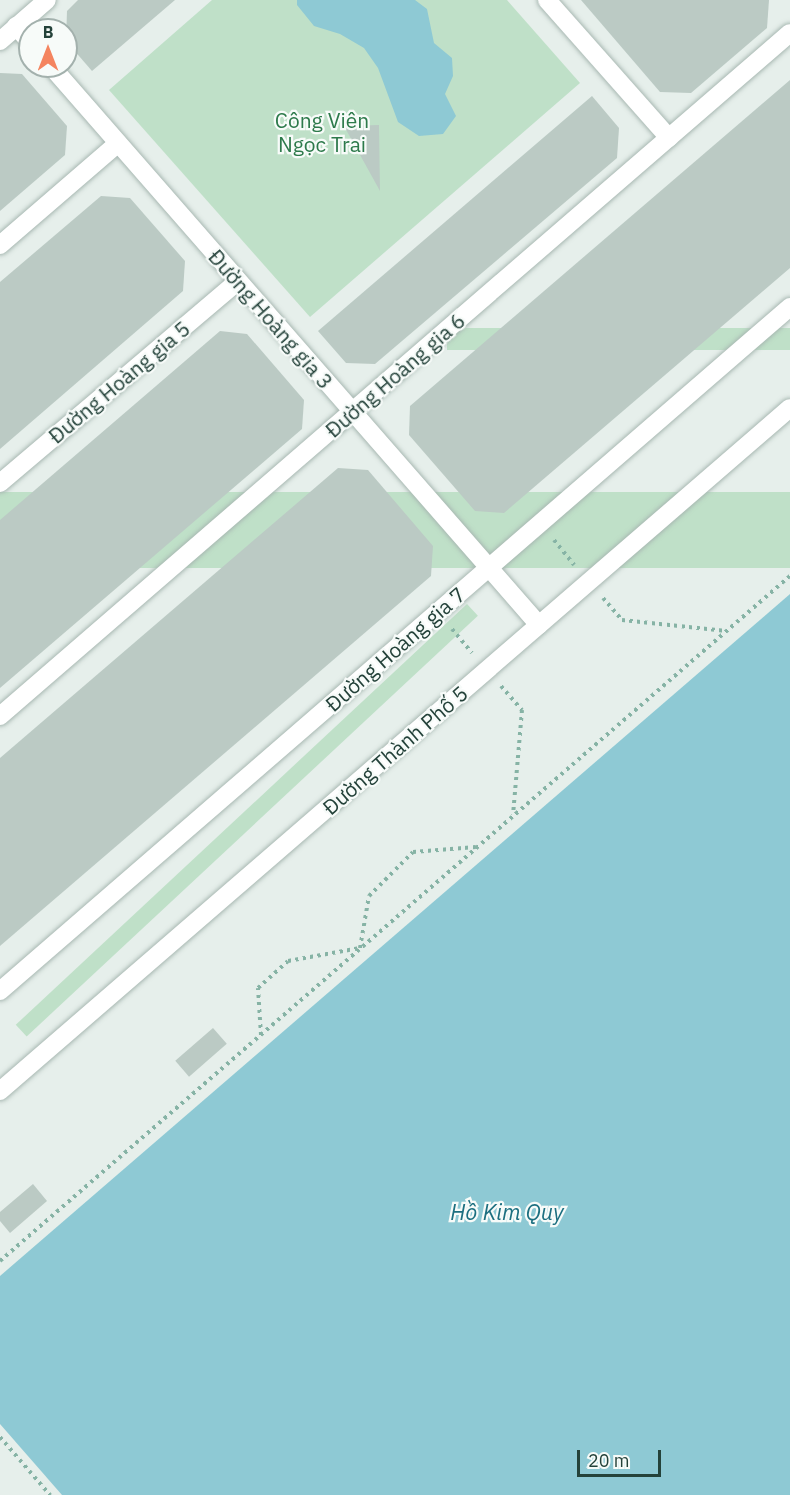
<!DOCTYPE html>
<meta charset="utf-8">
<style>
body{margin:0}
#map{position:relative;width:790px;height:1495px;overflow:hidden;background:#e6efeb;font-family:"IBM Plex Sans",sans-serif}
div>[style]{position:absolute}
.green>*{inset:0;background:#bfe0c8;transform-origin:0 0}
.water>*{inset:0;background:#8ec9d4}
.building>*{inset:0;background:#bbcac4;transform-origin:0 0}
.path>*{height:4px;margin-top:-2px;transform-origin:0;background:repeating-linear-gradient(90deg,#86b3a5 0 3px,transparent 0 7.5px)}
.roads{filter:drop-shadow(0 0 2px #a8b8b2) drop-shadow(0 0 2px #a8b8b2)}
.minor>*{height:18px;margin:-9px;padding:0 9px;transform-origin:9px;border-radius:9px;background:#fff}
.tertiary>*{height:18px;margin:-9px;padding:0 9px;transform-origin:9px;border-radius:9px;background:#fff}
span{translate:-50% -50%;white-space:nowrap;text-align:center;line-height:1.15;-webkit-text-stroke:4.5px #f7fbf9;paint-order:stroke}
.park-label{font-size:21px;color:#2d7a4b}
.street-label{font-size:21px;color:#24423a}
.water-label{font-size:22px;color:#1c6f80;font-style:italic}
.north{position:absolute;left:18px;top:18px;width:60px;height:60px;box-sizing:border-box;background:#f7fbf9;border:2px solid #a3b1ad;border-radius:50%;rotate:0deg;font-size:16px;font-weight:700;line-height:24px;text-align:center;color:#24423a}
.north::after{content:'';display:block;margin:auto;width:21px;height:27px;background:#f4845f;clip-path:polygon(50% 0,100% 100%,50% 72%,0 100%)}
.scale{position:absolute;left:577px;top:1450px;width:84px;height:27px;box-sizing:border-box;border:3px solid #24423a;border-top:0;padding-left:8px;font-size:18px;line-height:21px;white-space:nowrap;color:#24423a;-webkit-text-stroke:4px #f7fbf9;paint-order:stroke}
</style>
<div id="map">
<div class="green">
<div style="clip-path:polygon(212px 0,507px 0,580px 83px,310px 317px,109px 90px)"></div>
<div style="left:790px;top:328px;width:22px;height:343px;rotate:90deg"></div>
<div style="left:790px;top:492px;width:76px;height:1044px;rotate:90deg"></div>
<div style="left:467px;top:604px;width:16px;height:617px;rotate:47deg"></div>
</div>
<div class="water">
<div style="clip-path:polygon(297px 0,415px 0,427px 9px,434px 43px,452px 58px,453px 76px,445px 94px,456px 116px,443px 134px,419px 136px,398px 122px,378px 68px,364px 48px,340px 34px,314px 26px,297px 5px)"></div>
<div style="clip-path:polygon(790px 594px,790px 1495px,62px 1495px,0 1424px,0 1276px)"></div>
</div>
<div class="building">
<div style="clip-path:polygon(78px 0,175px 0,92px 71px,66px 41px,67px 11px)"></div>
<div style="clip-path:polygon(581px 0,769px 0,767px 28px,691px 93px,660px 92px)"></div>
<div style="clip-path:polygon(0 73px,22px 74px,67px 126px,65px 155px,0 211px)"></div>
<div style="clip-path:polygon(790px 80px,790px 268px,504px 513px,475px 511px,409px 435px,410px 406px)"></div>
<div style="clip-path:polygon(592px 96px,619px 128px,617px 158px,375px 364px,346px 363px,318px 331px)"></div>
<div style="clip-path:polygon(379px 125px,380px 191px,344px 126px)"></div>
<div style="clip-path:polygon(101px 196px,130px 198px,185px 261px,183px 291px,0 449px,0 282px)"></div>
<div style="clip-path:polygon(220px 331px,247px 334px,304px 400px,302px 429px,0 688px,0 520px)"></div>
<div style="clip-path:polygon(338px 468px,368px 470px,433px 546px,431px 576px,0 946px,0 758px)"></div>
<div style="left:213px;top:1028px;width:21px;height:50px;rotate:49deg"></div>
<div style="clip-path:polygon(33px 1184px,47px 1201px,10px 1233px,0 1221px,0 1212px)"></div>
</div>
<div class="path">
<div style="left:554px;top:540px;width:32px;rotate:51deg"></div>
<div style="left:603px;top:598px;width:29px;rotate:49deg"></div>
<div style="left:622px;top:620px;width:105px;rotate:6deg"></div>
<div style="left:452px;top:629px;width:31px;rotate:50deg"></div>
<div style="left:501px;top:686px;width:32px;rotate:49deg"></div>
<div style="left:522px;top:710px;width:105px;rotate:94.9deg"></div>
<div style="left:261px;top:1035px;width:47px;rotate:-93.7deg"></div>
<div style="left:258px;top:988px;width:40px;rotate:-42deg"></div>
<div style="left:288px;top:961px;width:73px;rotate:-10.2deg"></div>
<div style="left:360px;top:948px;width:53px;rotate:-80.2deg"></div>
<div style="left:369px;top:896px;width:62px;rotate:-45deg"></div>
<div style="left:413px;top:852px;width:63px;rotate:-4.5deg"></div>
<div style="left:0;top:1261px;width:1046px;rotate:-40.93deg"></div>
<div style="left:0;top:1437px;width:77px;rotate:49.2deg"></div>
</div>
<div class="roads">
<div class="minor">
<div style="left:547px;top:0;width:184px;rotate:48.5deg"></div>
<div style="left:16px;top:26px;width:21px;rotate:49deg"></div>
<div style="left:0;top:41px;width:62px;rotate:-41.1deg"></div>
<div style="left:51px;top:66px;width:742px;rotate:48.88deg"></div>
<div style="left:0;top:245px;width:156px;rotate:-40.8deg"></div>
<div style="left:0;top:483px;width:312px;rotate:-40.3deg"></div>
<div style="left:0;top:716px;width:1044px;rotate:-40.85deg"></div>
<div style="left:0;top:991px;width:1045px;rotate:-40.89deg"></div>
</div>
<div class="tertiary">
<div style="left:0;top:1091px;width:1044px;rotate:-40.85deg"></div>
</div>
</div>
<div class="park-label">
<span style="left:322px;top:132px">Công Viên<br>Ngọc Trai</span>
</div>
<div class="street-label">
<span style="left:271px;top:319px;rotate:49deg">Đường Hoàng gia 3</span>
<span style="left:395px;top:375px;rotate:-41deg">Đường Hoàng gia 6</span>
<span style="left:119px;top:382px;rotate:-40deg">Đường Hoàng gia 5</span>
<span style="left:395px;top:649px;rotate:-41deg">Đường Hoàng gia 7</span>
<span style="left:395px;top:750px;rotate:-41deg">Đường Thành Phố 5</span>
</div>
<div class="water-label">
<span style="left:507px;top:1212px">Hồ Kim Quy</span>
</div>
<div class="north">B</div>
<div class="scale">20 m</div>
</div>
